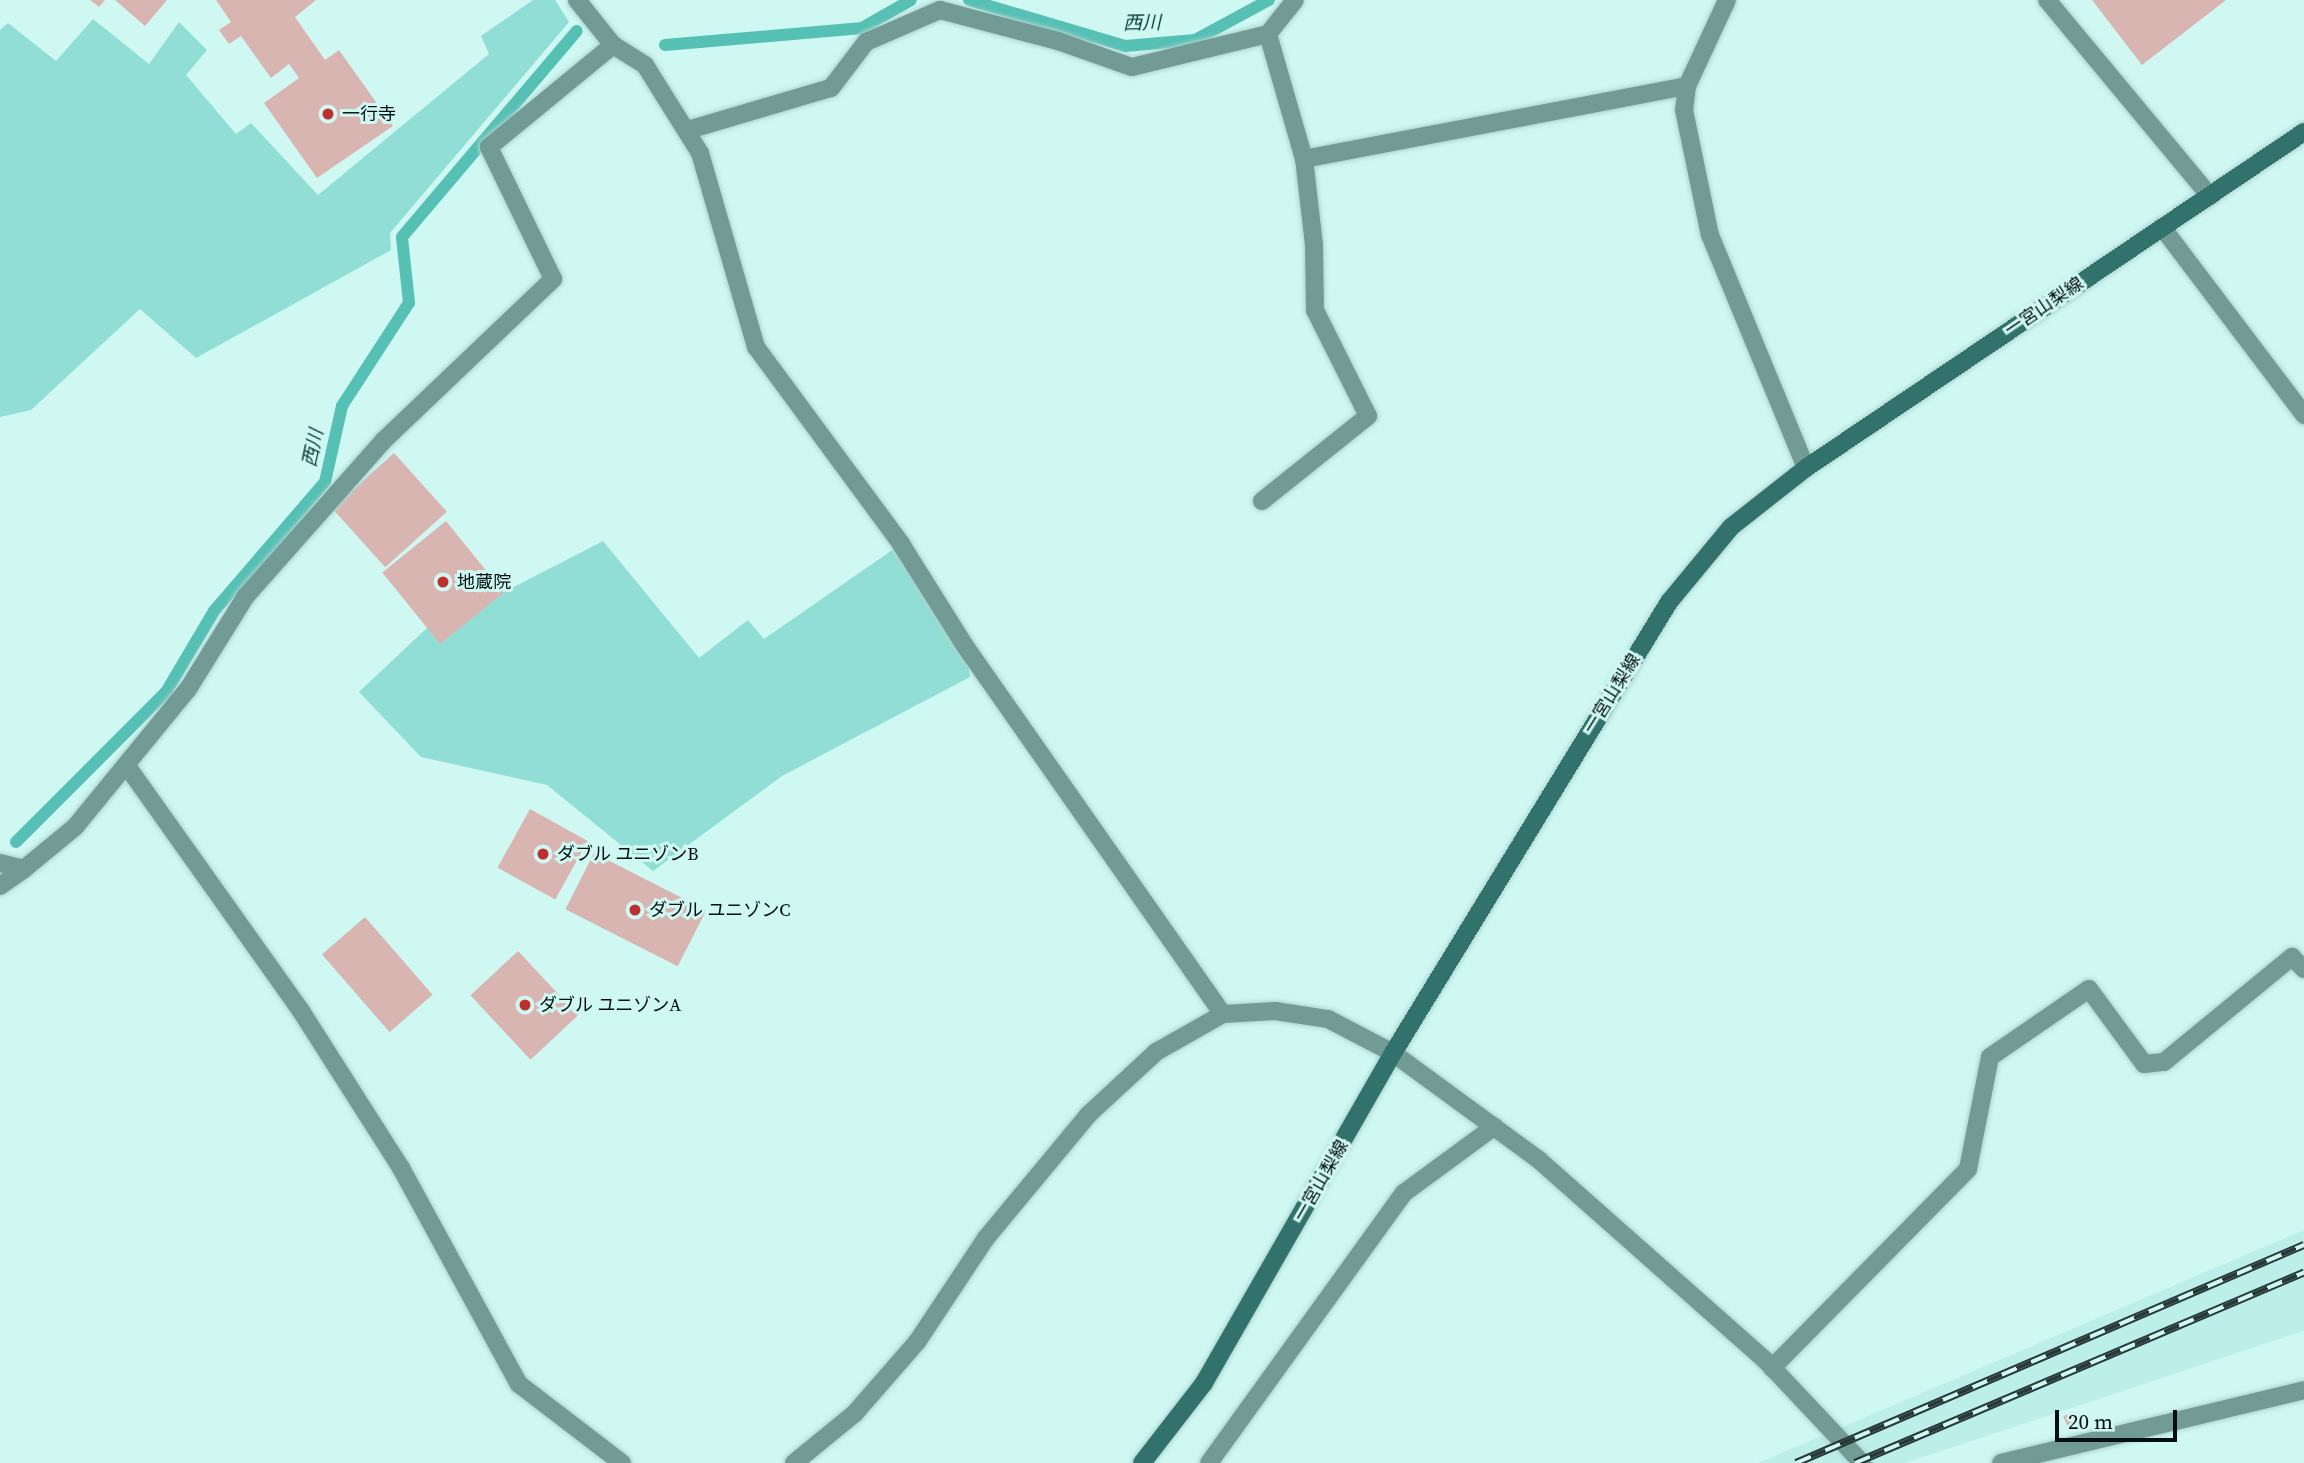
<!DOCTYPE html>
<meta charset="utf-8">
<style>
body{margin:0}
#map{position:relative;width:2304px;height:1463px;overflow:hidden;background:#cff8f3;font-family:"Source Serif 4","Noto Sans JP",serif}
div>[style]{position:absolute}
.built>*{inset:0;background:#bcefe9}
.green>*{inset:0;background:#90ded5}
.stream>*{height:12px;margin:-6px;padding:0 6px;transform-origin:6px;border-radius:6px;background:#56c0b5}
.building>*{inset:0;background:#d9b5b1;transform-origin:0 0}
.roads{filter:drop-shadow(0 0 2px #aed3cf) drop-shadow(0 0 2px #aed3cf)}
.lane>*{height:18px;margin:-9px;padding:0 9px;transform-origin:9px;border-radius:9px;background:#739b96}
.street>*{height:18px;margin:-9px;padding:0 9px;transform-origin:9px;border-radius:9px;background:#739b96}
.secondary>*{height:18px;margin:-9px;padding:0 9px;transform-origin:9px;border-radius:9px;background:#31736c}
.rail>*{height:8px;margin-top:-4px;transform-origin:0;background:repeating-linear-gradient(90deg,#cff8f3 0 16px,#283a38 0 32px);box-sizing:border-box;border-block:2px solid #283a38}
.dots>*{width:19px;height:19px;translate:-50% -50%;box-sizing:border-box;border:4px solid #cff8f3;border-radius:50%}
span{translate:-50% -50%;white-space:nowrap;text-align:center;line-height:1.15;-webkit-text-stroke:6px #cff8f3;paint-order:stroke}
.poi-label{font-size:18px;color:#03100f}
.left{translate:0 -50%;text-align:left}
.street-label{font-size:18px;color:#03100f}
.water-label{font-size:19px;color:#0b3d39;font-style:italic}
.scale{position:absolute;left:2055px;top:1410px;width:122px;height:32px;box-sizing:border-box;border:4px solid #03100f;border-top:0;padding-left:9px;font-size:21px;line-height:24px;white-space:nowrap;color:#03100f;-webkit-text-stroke:5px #cff8f3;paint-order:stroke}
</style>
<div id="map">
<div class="built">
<div style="clip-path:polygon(2304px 1230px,2304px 1331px,1905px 1463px,1758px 1463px)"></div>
</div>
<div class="green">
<div style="clip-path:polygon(533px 0,555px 0,569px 22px,390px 233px,391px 250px,196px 358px,140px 309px,31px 410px,0 417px,0 30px,8px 23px,56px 61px,93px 19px,149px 64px,179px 22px,207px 50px,186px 75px,236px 134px,251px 123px,318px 195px,489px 54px,481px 36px)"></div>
<div style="clip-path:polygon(603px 541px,699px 658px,748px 620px,764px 639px,901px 544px,965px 646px,970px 677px,782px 776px,653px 871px,547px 785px,421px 757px,359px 692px,428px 627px,441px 643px,504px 592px)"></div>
</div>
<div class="stream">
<div style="left:969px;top:0;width:163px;rotate:16.4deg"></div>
<div style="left:1125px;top:46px;width:70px;rotate:-4.9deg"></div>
<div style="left:1195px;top:40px;width:84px;rotate:-28.4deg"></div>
<div style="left:665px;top:45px;width:198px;rotate:-4.9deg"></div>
<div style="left:862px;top:28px;width:56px;rotate:-29.7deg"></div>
<div style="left:16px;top:842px;width:212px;rotate:-45deg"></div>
<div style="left:166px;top:692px;width:94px;rotate:-59.3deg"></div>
<div style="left:214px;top:611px;width:170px;rotate:-49.3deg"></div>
<div style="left:325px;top:482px;width:78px;rotate:-77.4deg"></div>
<div style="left:342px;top:406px;width:123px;rotate:-57deg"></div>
<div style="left:409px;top:303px;width:66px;rotate:-96.1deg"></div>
<div style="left:402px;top:237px;width:270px;rotate:-49.7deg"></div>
</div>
<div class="building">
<div style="clip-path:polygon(90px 0,105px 0,99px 7px)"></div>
<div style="clip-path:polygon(115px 0,167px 0,145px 26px)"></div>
<div style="clip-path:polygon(216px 0,316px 0,295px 17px,325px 60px,339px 50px,393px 126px,317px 178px,264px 103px,299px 78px,289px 64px,271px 78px,241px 36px,229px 44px,219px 30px,231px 22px)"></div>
<div style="clip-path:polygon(2092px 0,2226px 0,2142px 65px)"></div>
<div style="left:394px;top:453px;width:79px;height:83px;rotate:48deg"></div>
<div style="left:446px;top:521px;width:92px;height:82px;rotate:51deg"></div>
<div style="left:530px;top:809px;width:66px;height:67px;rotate:29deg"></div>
<div style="left:594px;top:853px;width:126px;height:63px;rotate:27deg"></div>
<div style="left:365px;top:917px;width:103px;height:57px;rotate:49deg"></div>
<div style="left:518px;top:951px;width:88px;height:65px;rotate:47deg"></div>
<div style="left:2075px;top:1411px;width:10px;height:13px;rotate:66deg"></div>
</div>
<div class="roads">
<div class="lane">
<div style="left:1727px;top:0;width:95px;rotate:114.9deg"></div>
<div style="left:1687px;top:86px;width:24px;rotate:97deg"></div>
<div style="left:1684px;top:110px;width:128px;rotate:78.3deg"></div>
<div style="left:1710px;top:235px;width:252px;rotate:67.6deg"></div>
<div style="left:688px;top:130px;width:149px;rotate:-16.4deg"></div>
<div style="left:831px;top:88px;width:58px;rotate:-52.7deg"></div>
<div style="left:866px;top:42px;width:81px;rotate:-23.4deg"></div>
<div style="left:940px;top:10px;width:122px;rotate:14.7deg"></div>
<div style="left:1058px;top:41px;width:78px;rotate:19.4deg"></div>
<div style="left:1132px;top:67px;width:140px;rotate:-13.6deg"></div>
<div style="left:1268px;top:34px;width:43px;rotate:-51.5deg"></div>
<div style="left:1304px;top:159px;width:390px;rotate:-10.8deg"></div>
<div style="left:1262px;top:501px;width:136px;rotate:-38.7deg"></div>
<div style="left:1368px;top:416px;width:119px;rotate:-116.6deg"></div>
<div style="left:1315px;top:310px;width:65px;rotate:-90.9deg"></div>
<div style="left:1314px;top:245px;width:87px;rotate:-96.6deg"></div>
<div style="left:1304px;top:159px;width:130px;rotate:-106.1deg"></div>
<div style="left:0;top:886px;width:29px;rotate:-35deg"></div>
<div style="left:1772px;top:1368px;width:279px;rotate:-45.4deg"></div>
<div style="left:1968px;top:1169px;width:114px;rotate:-78.9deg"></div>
<div style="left:1990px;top:1057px;width:120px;rotate:-34.5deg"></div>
<div style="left:2089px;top:989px;width:93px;rotate:53.7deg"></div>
<div style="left:2144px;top:1064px;width:20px;rotate:-6deg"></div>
<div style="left:2164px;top:1062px;width:166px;rotate:-39.4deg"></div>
<div style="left:2292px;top:957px;width:17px;rotate:45deg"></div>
</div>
<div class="street">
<div style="left:577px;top:0;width:58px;rotate:51.3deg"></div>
<div style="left:613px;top:45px;width:38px;rotate:32deg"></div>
<div style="left:645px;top:65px;width:104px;rotate:58deg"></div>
<div style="left:700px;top:153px;width:202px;rotate:73.9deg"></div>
<div style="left:756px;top:347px;width:245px;rotate:53.6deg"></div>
<div style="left:901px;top:544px;width:120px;rotate:57.9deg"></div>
<div style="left:965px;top:646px;width:449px;rotate:55deg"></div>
<div style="left:2047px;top:0;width:255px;rotate:50.3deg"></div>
<div style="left:2162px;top:227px;width:236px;rotate:52.9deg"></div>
<div style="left:127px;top:766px;width:301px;rotate:54.6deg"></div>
<div style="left:301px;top:1011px;width:186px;rotate:57.5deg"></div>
<div style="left:401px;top:1168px;width:246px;rotate:61.4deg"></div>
<div style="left:519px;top:1384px;width:130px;rotate:37.5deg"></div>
<div style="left:0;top:863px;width:25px;rotate:14deg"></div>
<div style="left:24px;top:869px;width:66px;rotate:-39.5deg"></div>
<div style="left:75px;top:827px;width:178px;rotate:-50.7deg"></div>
<div style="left:188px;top:689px;width:110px;rotate:-58.1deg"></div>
<div style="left:246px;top:596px;width:207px;rotate:-48.5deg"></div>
<div style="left:383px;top:441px;width:235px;rotate:-43.6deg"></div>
<div style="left:553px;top:279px;width:147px;rotate:-115.9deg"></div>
<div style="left:489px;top:147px;width:161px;rotate:-39.4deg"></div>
<div style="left:794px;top:1463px;width:79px;rotate:-39.3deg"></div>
<div style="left:855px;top:1413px;width:94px;rotate:-48.9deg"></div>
<div style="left:917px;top:1342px;width:125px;rotate:-56.4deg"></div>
<div style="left:986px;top:1238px;width:160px;rotate:-50.3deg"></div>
<div style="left:1088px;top:1115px;width:93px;rotate:-42.8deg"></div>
<div style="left:1156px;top:1052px;width:77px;rotate:-29.6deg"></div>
<div style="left:1223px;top:1014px;width:52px;rotate:-3.3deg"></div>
<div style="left:1275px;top:1011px;width:54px;rotate:8.6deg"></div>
<div style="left:1328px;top:1019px;width:73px;rotate:27.6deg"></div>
<div style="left:1393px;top:1053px;width:181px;rotate:36.2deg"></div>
<div style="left:1539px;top:1160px;width:303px;rotate:41.5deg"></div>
<div style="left:1766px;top:1361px;width:140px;rotate:46.7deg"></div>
<div style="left:1209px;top:1463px;width:333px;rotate:-54.2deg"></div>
<div style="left:1404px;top:1193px;width:112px;rotate:-36.3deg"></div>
<div style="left:2001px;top:1463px;width:312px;rotate:-13.5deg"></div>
</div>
<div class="secondary">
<div style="left:1142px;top:1463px;width:101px;rotate:-52.2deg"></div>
<div style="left:1204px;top:1383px;width:380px;rotate:-60.2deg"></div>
<div style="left:1393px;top:1053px;width:529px;rotate:-58.53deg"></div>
<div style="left:1669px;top:602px;width:97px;rotate:-50.4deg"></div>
<div style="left:1731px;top:527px;width:95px;rotate:-38.2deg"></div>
<div style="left:1806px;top:468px;width:601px;rotate:-34.01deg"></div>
</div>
</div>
<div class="rail">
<div style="left:1796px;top:1463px;width:553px;rotate:-23.23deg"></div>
<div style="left:1855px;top:1463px;width:488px;rotate:-23deg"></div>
</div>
<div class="dots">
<div style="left:328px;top:114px;background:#be2f30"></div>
<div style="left:443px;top:582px;background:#be2f30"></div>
<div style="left:543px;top:854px;background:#be2f30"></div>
<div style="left:635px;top:910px;background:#be2f30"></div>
<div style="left:525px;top:1005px;background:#be2f30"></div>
</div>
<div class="poi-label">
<span class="left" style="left:342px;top:114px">一行寺</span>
<span class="left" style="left:457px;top:582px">地蔵院</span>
<span class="left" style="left:557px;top:854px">ダブル ユニゾンB</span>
<span class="left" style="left:649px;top:910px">ダブル ユニゾンC</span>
<span class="left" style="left:539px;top:1005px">ダブル ユニゾンA</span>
</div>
<div class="street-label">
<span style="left:2044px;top:307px;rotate:-34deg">一宮山梨線</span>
<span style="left:1612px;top:694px;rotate:-58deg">一宮山梨線</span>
<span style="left:1321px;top:1181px;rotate:-60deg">一宮山梨線</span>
</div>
<div class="water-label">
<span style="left:1142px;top:23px;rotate:-1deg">西川</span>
<span style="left:313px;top:448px;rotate:-78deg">西川</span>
</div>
<div class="scale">20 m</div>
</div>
